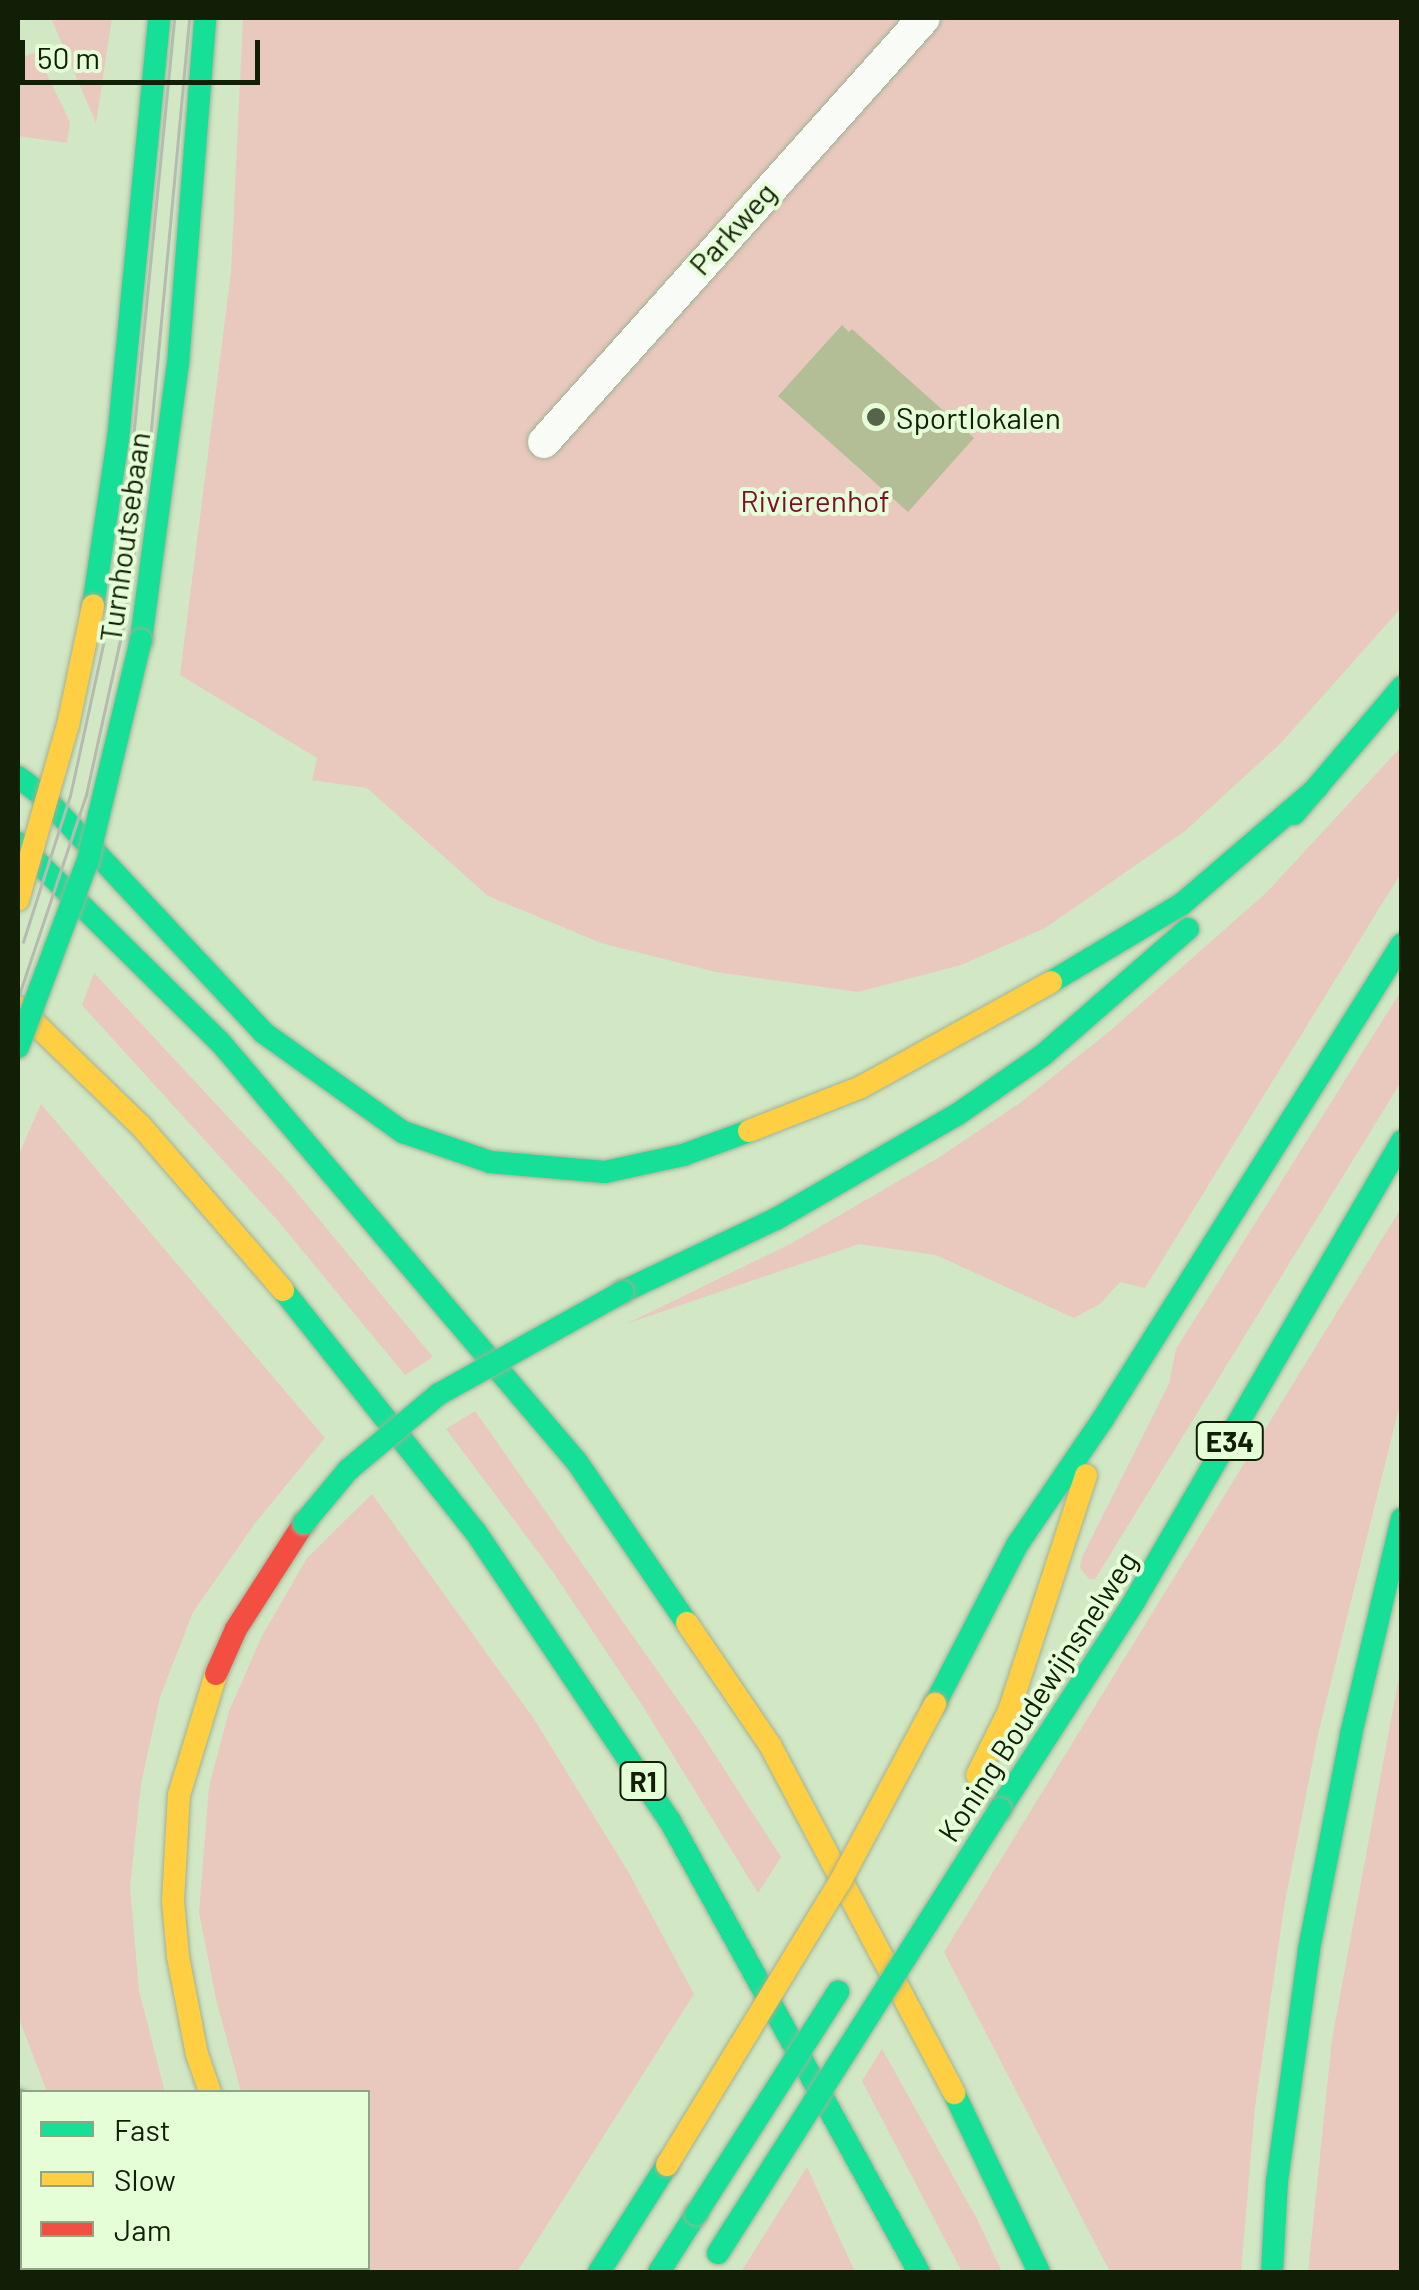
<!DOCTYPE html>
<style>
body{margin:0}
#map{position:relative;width:1419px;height:2290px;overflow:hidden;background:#d2e7c4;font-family:Barlow,sans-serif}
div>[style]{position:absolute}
.green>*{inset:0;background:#e9c9bd}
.building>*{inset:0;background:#b3be97}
.roads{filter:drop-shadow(0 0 2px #a0b195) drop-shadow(0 0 2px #a0b195)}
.street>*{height:32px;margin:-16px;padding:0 16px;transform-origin:16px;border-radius:16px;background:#f8fbf6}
.fast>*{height:22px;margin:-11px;padding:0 11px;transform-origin:11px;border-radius:11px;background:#16e098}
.slow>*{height:22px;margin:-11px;padding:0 11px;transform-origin:11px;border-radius:11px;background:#ffcf43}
.jam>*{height:22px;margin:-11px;padding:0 11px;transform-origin:11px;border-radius:11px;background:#f24e42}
.tram>*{height:2.5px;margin:-1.25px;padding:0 1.25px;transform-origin:1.25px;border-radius:1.25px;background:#b5bbb1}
.bridges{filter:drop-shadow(0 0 2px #a0b195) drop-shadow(0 0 2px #a0b195)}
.fast-bridge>*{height:22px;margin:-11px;padding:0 11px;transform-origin:11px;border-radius:11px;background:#16e098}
.slow-bridge>*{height:22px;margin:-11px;padding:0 11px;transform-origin:11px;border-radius:11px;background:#ffcf43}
.dots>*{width:28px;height:28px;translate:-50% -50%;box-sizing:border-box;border:5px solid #e6fed7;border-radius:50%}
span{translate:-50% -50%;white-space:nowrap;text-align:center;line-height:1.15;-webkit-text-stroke:8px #e6fed7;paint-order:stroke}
.shield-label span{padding:2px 8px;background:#e6fed7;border:2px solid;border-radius:8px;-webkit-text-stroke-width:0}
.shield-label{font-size:28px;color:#121f07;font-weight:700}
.street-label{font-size:30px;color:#121f07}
.poi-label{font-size:30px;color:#121f07}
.left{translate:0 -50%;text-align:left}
.park-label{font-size:30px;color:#7c0f2d}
.frame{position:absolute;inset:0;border:20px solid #121f07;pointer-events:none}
.legend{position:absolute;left:20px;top:2090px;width:350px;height:180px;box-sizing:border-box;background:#e6fed7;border:2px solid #91a584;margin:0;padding:12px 18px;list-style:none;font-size:30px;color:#121f07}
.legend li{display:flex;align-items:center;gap:20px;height:50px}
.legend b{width:50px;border:2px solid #91a584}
.scale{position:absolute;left:20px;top:40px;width:240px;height:45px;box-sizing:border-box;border:5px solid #121f07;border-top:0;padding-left:12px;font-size:30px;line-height:35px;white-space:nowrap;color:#121f07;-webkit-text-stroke:8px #e6fed7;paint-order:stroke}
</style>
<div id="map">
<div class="green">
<div style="clip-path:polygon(51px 18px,112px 18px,96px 123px)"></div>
<div style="clip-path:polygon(243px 18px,1401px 18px,1401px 608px,1281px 743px,1185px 831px,1045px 928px,961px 965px,858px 992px,716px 972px,601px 943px,488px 896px,367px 788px,312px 780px,317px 758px,180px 675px,231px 272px)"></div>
<div style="clip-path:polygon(36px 52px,70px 122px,67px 143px,18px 136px,18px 59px)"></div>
<div style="clip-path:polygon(1401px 747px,1401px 873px,1145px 1288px,1120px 1282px,1100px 1304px,1074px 1318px,936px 1255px,859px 1244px,626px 1324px,792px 1243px,938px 1158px,1020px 1103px,1111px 1030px,1267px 892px)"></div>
<div style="clip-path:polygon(94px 973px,284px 1177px,433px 1357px,405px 1375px,278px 1221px,82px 1005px)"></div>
<div style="clip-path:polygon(1401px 991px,1401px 1082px,1095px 1579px,1089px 1579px,1080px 1568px,1082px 1557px,1169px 1384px,1176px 1349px)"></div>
<div style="clip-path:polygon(41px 1104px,325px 1438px,256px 1522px,193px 1612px,160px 1697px,141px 1784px,130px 1887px,139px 1991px,165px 2092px,47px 2092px,18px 2016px,18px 1156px)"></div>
<div style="clip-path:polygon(1401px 1208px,1401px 1400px,1318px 1734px,1284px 1907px,1255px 2107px,1241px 2272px,1110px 2272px,944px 1952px)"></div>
<div style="clip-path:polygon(475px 1411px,699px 1730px,781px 1857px,758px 1893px,642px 1705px,553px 1572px,446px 1429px)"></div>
<div style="clip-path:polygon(372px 1494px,534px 1719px,629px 1873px,694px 1994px,517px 2272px,359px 2272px,355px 2268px,368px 2268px,368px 2092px,241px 2092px,216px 1999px,199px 1912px,209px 1787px,229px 1711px,262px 1636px,307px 1558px)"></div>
<div style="clip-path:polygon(1401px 1666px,1401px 2272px,1308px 2272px,1332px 2039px)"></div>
<div style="clip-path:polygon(882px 2049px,977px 2219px,1002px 2272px,962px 2272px,862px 2081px)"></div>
<div style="clip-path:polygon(807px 2167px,855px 2272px,741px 2272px)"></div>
</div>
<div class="building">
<div style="clip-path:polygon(842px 325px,849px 332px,852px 329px,974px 438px,908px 512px,778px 396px)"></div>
</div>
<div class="roads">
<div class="street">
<div style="left:544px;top:442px;width:569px;rotate:-48.13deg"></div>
</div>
<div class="fast">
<div style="left:93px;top:606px;width:169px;rotate:-81.5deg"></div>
<div style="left:118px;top:439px;width:423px;rotate:-84.4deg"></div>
<div style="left:141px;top:640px;width:278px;rotate:-82.4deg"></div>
<div style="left:178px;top:364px;width:347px;rotate:-85.5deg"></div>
<div style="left:18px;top:777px;width:31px;rotate:37deg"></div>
<div style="left:43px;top:796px;width:324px;rotate:47deg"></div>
<div style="left:264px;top:1033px;width:171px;rotate:35.5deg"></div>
<div style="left:403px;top:1132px;width:92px;rotate:19deg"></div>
<div style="left:490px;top:1162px;width:115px;rotate:5deg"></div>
<div style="left:605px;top:1172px;width:80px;rotate:-12.3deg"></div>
<div style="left:683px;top:1155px;width:70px;rotate:-20deg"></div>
<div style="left:1294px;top:814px;width:167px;rotate:-49.6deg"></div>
<div style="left:18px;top:843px;width:284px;rotate:44.6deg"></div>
<div style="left:220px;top:1042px;width:551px;rotate:49.64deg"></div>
<div style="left:577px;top:1462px;width:195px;rotate:55.7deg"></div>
<div style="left:1051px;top:982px;width:152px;rotate:-30.8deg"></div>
<div style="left:1182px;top:904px;width:178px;rotate:-40.7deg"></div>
<div style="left:283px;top:1290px;width:308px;rotate:51.5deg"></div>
<div style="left:475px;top:1531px;width:349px;rotate:56.1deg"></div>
<div style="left:670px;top:1821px;width:515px;rotate:61.1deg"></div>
<div style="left:622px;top:1292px;width:170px;rotate:-25.4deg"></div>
<div style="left:776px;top:1219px;width:210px;rotate:-30deg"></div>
<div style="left:958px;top:1114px;width:103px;rotate:-34.8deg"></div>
<div style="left:1043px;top:1055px;width:192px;rotate:-41deg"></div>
<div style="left:935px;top:1704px;width:179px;rotate:-62.7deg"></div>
<div style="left:1017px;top:1545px;width:153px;rotate:-55.7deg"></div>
<div style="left:1103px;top:1419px;width:561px;rotate:-57.81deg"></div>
<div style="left:1000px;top:1809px;width:249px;rotate:-57.1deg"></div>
<div style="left:1135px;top:1600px;width:531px;rotate:-59.81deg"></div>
<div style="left:954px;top:2093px;width:198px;rotate:64.6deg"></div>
<div style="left:18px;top:2100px;width:14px;rotate:73deg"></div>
<div style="left:97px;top:2268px;width:5px;rotate:53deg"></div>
<div style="left:599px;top:2272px;width:127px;rotate:-57.6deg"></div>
<div style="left:659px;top:2272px;width:69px;rotate:-57.5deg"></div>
<div style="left:1272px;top:2272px;width:91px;rotate:-86.9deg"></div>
<div style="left:1277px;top:2181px;width:234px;rotate:-82.1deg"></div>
<div style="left:1309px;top:1949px;width:219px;rotate:-78.9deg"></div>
<div style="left:1351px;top:1734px;width:221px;rotate:-76.7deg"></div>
</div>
<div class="slow">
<div style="left:18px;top:1007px;width:171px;rotate:44.1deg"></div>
<div style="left:141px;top:1126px;width:217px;rotate:49.1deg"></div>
<div style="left:749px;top:1131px;width:120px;rotate:-21.4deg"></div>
<div style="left:861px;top:1087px;width:217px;rotate:-28.9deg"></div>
<div style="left:687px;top:1623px;width:148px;rotate:55.8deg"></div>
<div style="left:770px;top:1745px;width:394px;rotate:62.1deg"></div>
<div style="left:977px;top:1775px;width:72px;rotate:-63.4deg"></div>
<div style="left:1009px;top:1711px;width:248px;rotate:-71.9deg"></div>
<div style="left:210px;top:2092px;width:39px;rotate:-109deg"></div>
<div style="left:197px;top:2055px;width:101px;rotate:-100.9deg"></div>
<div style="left:178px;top:1956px;width:55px;rotate:-95.2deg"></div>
<div style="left:173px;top:1901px;width:106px;rotate:-86.8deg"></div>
<div style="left:179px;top:1795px;width:127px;rotate:-73deg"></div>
<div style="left:309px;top:2268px;width:6px;rotate:45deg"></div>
</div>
<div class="jam">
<div style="left:216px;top:1674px;width:49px;rotate:-66deg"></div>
<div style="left:236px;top:1629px;width:126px;rotate:-57.3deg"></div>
</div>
</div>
<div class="tram">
<div style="left:126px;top:510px;width:494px;rotate:-84.4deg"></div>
<div style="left:23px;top:942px;width:153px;rotate:-72.2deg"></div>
<div style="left:70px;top:796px;width:207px;rotate:-77.7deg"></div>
<div style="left:18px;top:998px;width:214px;rotate:-71.5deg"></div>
<div style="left:86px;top:795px;width:172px;rotate:-77.6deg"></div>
<div style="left:123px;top:627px;width:178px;rotate:-81.6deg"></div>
<div style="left:149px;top:451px;width:435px;rotate:-84.7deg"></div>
</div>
<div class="bridges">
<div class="fast-bridge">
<div style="left:18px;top:1047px;width:200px;rotate:-69.5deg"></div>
<div style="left:88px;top:860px;width:226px;rotate:-76.5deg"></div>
<div style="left:304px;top:1523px;width:69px;rotate:-50.3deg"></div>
<div style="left:348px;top:1470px;width:119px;rotate:-39.9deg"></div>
<div style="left:439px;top:1394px;width:210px;rotate:-29.1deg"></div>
<div style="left:696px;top:2214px;width:264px;rotate:-57.4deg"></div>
<div style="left:718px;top:2253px;width:526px;rotate:-57.58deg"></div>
</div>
<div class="slow-bridge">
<div style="left:18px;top:900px;width:182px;rotate:-74.1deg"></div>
<div style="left:68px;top:725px;width:122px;rotate:-78.1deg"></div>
<div style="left:667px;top:2165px;width:332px;rotate:-58.6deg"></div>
<div style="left:840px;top:1882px;width:202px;rotate:-61.9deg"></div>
</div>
</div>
<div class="dots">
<div style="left:876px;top:417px;background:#556549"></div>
</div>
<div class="shield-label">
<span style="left:1230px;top:1441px">E34</span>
<span style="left:643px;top:1781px">R1</span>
</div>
<div class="street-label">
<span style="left:732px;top:228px;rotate:-48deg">Parkweg</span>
<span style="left:124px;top:537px;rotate:-82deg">Turnhoutsebaan</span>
<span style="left:1037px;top:1696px;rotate:-57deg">Koning Boudewijnsnelweg</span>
</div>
<div class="poi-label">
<span class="left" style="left:896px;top:417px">Sportlokalen</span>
</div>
<div class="park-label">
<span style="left:815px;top:500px">Rivierenhof</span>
</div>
<div class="frame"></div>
<ul class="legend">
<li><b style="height:12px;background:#16e098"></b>Fast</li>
<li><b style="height:12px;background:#ffcf43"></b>Slow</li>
<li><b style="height:12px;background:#f24e42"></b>Jam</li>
</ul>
<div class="scale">50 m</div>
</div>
